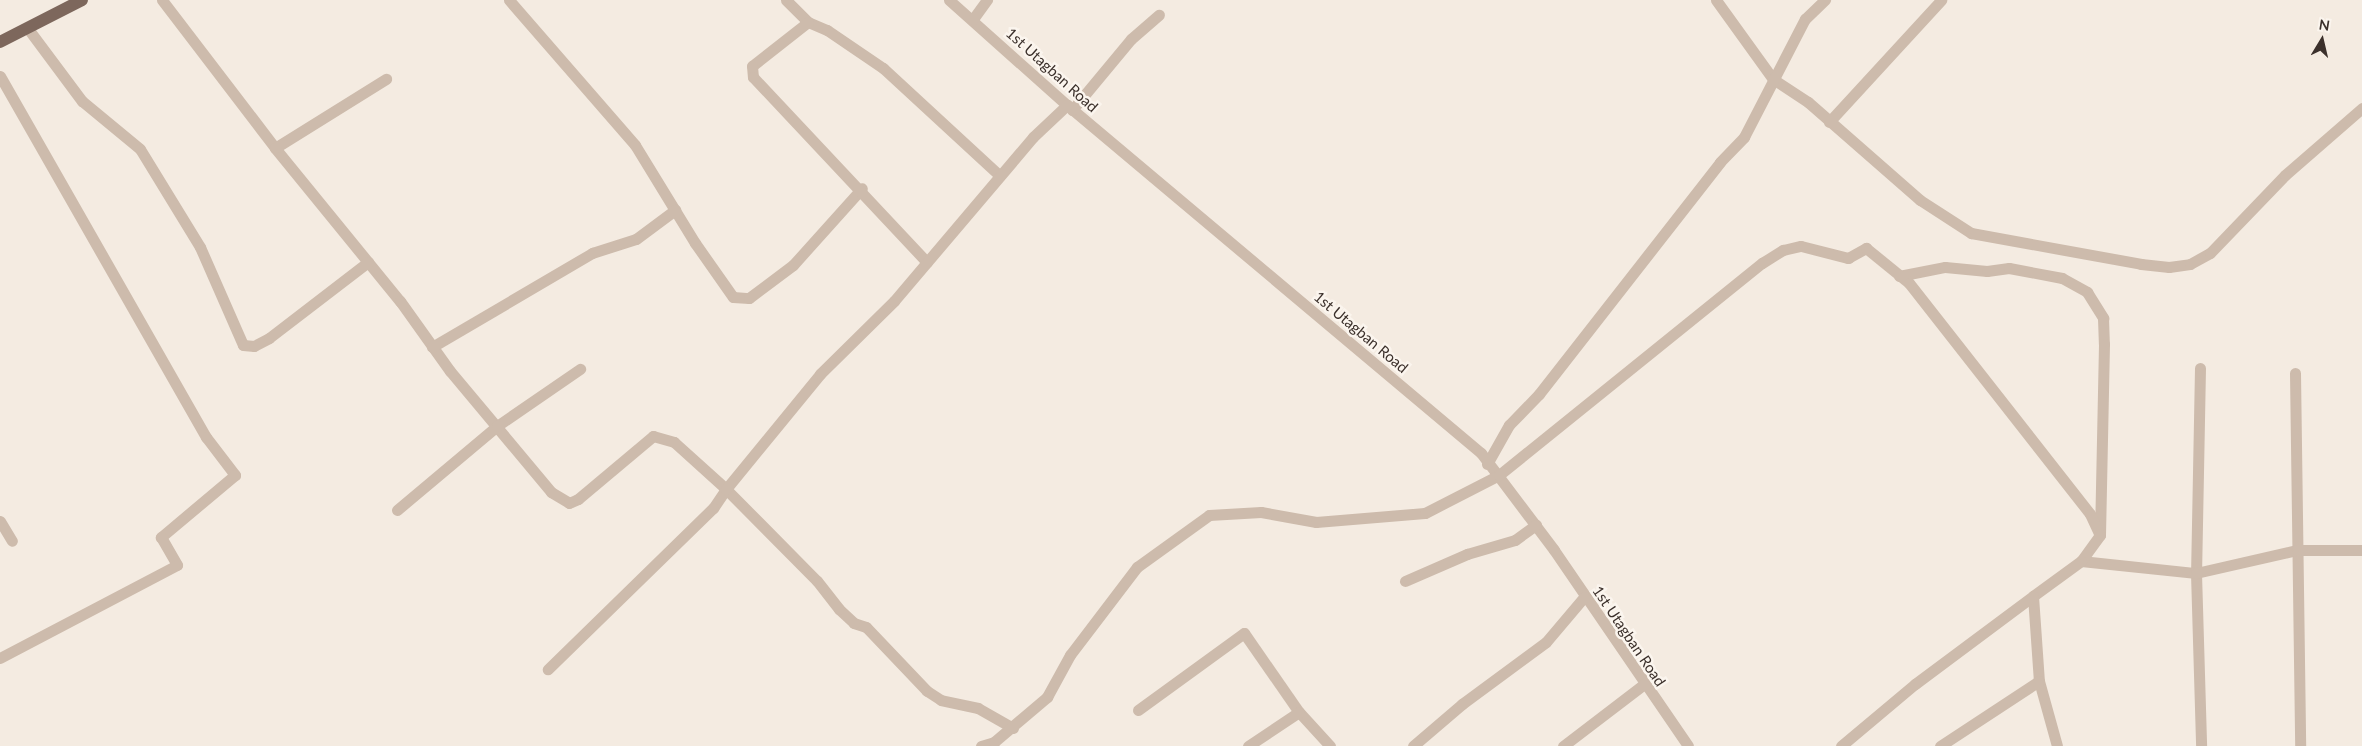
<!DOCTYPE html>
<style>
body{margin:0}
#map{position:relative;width:2362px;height:746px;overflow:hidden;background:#f4ebe1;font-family:Lato,sans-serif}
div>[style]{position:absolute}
.minor>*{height:11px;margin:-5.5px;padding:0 5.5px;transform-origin:5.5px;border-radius:5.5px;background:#cdbbac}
.major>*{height:12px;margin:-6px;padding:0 6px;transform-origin:6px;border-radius:6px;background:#7d675c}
span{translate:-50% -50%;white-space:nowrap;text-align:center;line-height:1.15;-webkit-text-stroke:5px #fbf5ee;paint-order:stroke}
.street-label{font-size:15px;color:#3b302b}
.north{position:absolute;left:2297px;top:15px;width:50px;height:50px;-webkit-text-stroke:4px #fbf5ee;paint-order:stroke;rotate:9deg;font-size:14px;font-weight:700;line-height:20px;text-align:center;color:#3b302b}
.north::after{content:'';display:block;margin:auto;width:18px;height:22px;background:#3b302b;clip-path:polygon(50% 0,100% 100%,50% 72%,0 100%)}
</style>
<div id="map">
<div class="minor">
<div style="left:162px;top:0;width:186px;rotate:52.6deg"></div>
<div style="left:275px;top:148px;width:198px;rotate:50.8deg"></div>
<div style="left:400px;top:301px;width:86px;rotate:54.5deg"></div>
<div style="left:450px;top:371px;width:158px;rotate:50.1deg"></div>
<div style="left:551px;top:492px;width:21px;rotate:31deg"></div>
<div style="left:569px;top:503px;width:10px;rotate:-24deg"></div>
<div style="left:578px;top:499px;width:98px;rotate:-40deg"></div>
<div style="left:653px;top:436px;width:22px;rotate:16deg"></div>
<div style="left:674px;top:442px;width:70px;rotate:42.1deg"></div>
<div style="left:726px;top:489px;width:23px;rotate:124deg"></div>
<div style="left:713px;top:508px;width:231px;rotate:135.7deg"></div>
<div style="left:509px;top:0;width:192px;rotate:49deg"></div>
<div style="left:635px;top:145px;width:115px;rotate:58.5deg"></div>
<div style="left:695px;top:243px;width:66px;rotate:54.9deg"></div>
<div style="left:733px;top:297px;width:16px;rotate:4deg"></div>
<div style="left:749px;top:298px;width:55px;rotate:-36.9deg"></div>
<div style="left:793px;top:265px;width:103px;rotate:-48.1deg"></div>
<div style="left:786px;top:0;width:31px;rotate:45deg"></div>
<div style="left:808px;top:22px;width:21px;rotate:23deg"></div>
<div style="left:827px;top:30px;width:68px;rotate:34.2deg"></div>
<div style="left:883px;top:68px;width:159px;rotate:42.7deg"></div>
<div style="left:949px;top:0;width:158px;rotate:41.7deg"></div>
<div style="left:1067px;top:105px;width:541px;rotate:40.05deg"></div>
<div style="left:1481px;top:453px;width:121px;rotate:53deg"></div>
<div style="left:1554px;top:550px;width:237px;rotate:55.6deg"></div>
<div style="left:1716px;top:0;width:97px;rotate:54.2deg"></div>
<div style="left:1773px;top:79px;width:42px;rotate:33.3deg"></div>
<div style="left:1808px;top:102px;width:149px;rotate:41.2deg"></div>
<div style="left:1920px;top:200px;width:61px;rotate:32.9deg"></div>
<div style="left:1971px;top:233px;width:173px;rotate:10.3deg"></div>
<div style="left:2141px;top:264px;width:28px;rotate:6deg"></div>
<div style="left:2169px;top:267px;width:21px;rotate:-8deg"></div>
<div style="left:2190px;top:264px;width:23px;rotate:-29deg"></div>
<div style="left:2210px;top:253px;width:108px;rotate:-46.1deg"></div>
<div style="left:2285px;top:175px;width:102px;rotate:-41deg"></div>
<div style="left:973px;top:19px;width:24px;rotate:-54deg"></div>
<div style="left:808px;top:22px;width:71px;rotate:141.8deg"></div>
<div style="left:752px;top:66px;width:11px;rotate:85deg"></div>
<div style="left:753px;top:77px;width:254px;rotate:46.8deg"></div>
<div style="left:29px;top:30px;width:89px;rotate:53.3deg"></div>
<div style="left:82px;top:101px;width:75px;rotate:39.6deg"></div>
<div style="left:140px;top:149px;width:115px;rotate:58.5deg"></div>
<div style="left:200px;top:247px;width:107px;rotate:66.3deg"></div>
<div style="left:243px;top:345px;width:11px;rotate:5deg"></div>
<div style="left:254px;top:346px;width:17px;rotate:-28deg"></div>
<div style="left:269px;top:338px;width:125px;rotate:-37.5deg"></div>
<div style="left:0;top:76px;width:416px;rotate:60.3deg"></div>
<div style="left:206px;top:437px;width:48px;rotate:52.7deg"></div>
<div style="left:235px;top:475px;width:97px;rotate:140deg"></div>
<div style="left:161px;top:537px;width:32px;rotate:60deg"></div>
<div style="left:177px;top:565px;width:200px;rotate:152.3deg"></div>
<div style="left:1072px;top:110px;width:92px;rotate:-50.3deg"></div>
<div style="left:1131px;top:39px;width:37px;rotate:-41deg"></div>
<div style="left:1829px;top:122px;width:166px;rotate:-47.4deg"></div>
<div style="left:275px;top:148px;width:131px;rotate:-31.9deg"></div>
<div style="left:1899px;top:276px;width:47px;rotate:-11.1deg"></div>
<div style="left:1945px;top:267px;width:42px;rotate:5.4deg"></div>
<div style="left:1987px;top:271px;width:22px;rotate:-8deg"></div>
<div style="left:2009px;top:268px;width:54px;rotate:10.7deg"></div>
<div style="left:2062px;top:278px;width:29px;rotate:29deg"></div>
<div style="left:2087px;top:292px;width:31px;rotate:58deg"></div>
<div style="left:2103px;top:318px;width:26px;rotate:88deg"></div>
<div style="left:2104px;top:344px;width:191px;rotate:91.2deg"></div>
<div style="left:432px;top:347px;width:186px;rotate:-30.4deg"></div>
<div style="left:592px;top:253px;width:46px;rotate:-17.7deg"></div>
<div style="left:636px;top:239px;width:49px;rotate:-36.6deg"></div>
<div style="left:2200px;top:368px;width:205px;rotate:91.1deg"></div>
<div style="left:2196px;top:573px;width:173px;rotate:88.3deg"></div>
<div style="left:2295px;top:373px;width:373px;rotate:89.2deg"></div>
<div style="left:1487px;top:464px;width:45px;rotate:-60.6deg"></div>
<div style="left:1509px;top:425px;width:43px;rotate:-45.9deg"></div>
<div style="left:1539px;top:394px;width:294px;rotate:-52deg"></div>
<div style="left:1720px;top:162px;width:35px;rotate:-46deg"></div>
<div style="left:1744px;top:137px;width:133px;rotate:-62.7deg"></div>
<div style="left:1805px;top:19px;width:28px;rotate:-44deg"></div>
<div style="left:397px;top:510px;width:131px;rotate:-40deg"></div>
<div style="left:497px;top:426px;width:101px;rotate:-34.5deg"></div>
<div style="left:0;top:521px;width:23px;rotate:59deg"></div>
<div style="left:2081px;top:561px;width:116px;rotate:6deg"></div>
<div style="left:2196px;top:573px;width:104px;rotate:-12.8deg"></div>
<div style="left:2297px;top:550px;width:65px"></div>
<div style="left:1405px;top:581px;width:68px;rotate:-23.5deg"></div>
<div style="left:1467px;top:554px;width:50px;rotate:-16.3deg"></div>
<div style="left:1515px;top:540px;width:26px;rotate:-36deg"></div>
<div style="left:1138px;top:710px;width:131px;rotate:-36deg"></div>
<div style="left:1244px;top:633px;width:96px;rotate:55.2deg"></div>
<div style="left:1299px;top:712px;width:46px;rotate:47.6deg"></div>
<div style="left:1013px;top:728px;width:40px;rotate:-150.3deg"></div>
<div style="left:978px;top:708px;width:38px;rotate:-168deg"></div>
<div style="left:941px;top:700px;width:17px;rotate:-147deg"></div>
<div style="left:927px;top:691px;width:88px;rotate:-133.6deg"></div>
<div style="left:866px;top:627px;width:13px;rotate:-162deg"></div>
<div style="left:854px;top:623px;width:21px;rotate:-137deg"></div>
<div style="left:839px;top:609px;width:36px;rotate:-128deg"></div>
<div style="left:817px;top:581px;width:129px;rotate:-134.7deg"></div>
<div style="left:726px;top:489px;width:149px;rotate:-50.7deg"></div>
<div style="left:820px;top:374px;width:104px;rotate:-44.6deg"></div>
<div style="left:894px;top:301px;width:215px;rotate:-49.7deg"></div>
<div style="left:1033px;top:137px;width:47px;rotate:-43.3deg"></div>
<div style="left:981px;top:746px;width:14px;rotate:-17deg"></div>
<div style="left:994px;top:742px;width:70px;rotate:-40.3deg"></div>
<div style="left:1047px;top:697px;width:48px;rotate:-61.3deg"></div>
<div style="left:1070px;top:655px;width:111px;rotate:-52.7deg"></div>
<div style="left:1137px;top:567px;width:89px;rotate:-35.8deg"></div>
<div style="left:1209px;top:515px;width:52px;rotate:-3.3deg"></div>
<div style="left:1261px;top:512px;width:56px;rotate:10.3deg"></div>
<div style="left:1316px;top:522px;width:109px;rotate:-4.7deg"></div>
<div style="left:1425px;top:513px;width:83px;rotate:-27.2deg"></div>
<div style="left:1499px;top:475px;width:338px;rotate:-38.9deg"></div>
<div style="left:1762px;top:263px;width:25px;rotate:-32deg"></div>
<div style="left:1783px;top:250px;width:18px;rotate:-13deg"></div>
<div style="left:1801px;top:246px;width:49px;rotate:14.3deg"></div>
<div style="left:1848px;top:258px;width:21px;rotate:-29deg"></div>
<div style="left:1866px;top:248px;width:55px;rotate:39.1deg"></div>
<div style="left:1909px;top:283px;width:293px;rotate:51.9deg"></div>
<div style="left:2090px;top:514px;width:23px;rotate:65deg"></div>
<div style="left:2100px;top:535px;width:32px;rotate:126deg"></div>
<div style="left:2081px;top:561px;width:59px;rotate:143.9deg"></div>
<div style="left:2033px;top:596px;width:85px;rotate:86deg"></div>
<div style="left:2039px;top:681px;width:67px;rotate:74.5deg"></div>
<div style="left:1248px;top:746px;width:61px;rotate:-33.7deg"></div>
<div style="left:1413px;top:746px;width:65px;rotate:-40.6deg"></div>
<div style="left:1462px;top:704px;width:104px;rotate:-36.4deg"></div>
<div style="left:1546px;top:642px;width:59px;rotate:-49.8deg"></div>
<div style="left:1563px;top:746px;width:102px;rotate:-37.4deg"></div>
<div style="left:1841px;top:746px;width:97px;rotate:-40deg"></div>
<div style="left:1915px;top:684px;width:147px;rotate:-36.7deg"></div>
<div style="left:1940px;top:746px;width:118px;rotate:-33.3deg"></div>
</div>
<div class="major">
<div style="left:0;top:42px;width:92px;rotate:-27.1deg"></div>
</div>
<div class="street-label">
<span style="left:1052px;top:70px;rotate:42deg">1st Utagban Road</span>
<span style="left:1361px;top:332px;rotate:40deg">1st Utagban Road</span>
<span style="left:1629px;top:636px;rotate:56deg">1st Utagban Road</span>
</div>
<div class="north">N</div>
</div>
